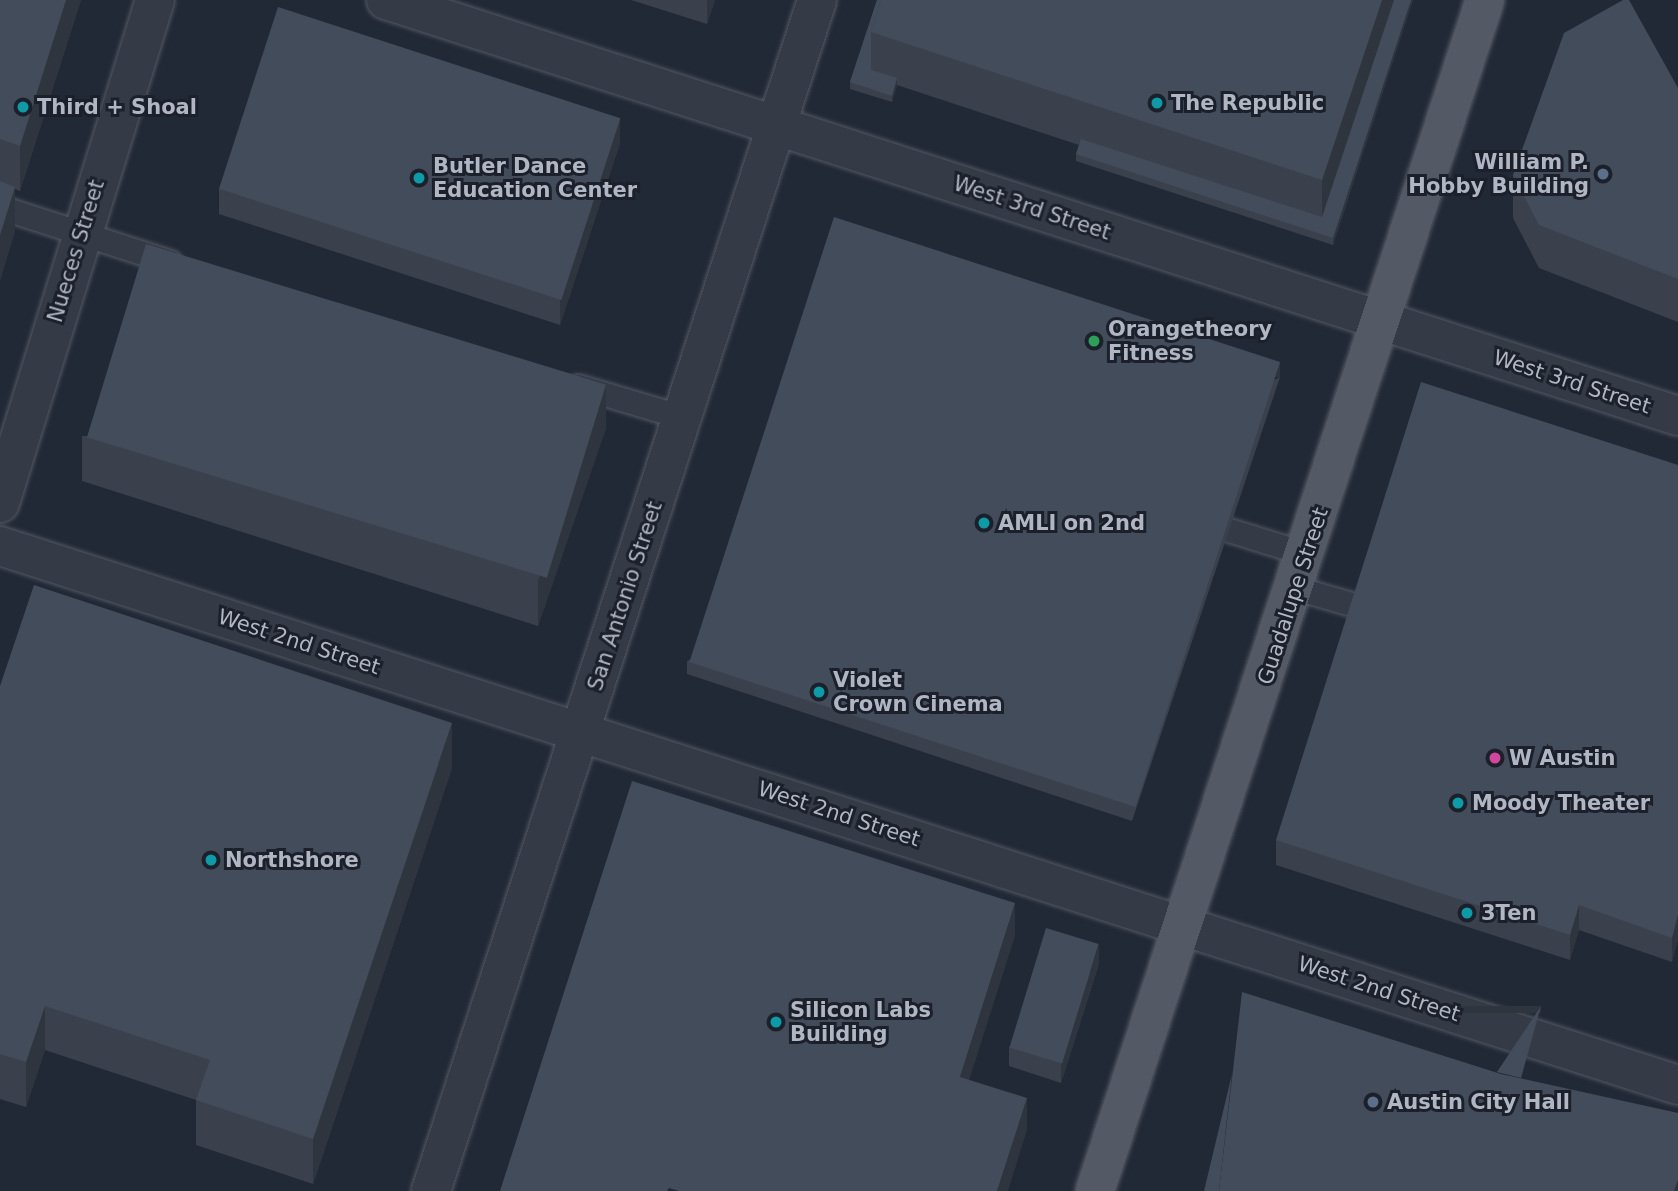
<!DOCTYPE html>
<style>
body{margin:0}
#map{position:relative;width:1678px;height:1191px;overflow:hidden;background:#222936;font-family:"DejaVu Sans",sans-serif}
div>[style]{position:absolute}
.roads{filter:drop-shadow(0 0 2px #535964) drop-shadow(0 0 2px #535964)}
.lane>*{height:23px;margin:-11.5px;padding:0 11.5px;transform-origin:11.5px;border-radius:11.5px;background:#353b46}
.street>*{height:38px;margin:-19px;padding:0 19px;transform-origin:19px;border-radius:19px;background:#353b46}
.primary>*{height:38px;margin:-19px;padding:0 19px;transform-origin:19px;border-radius:19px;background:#535a66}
.wall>*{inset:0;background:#3a414d}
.shaded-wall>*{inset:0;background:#2f353f;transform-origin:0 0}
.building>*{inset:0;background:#434c5a;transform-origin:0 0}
.dots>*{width:19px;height:19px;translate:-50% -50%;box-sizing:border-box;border:4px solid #1b202b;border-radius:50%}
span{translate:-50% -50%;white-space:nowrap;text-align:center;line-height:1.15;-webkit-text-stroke:6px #1b202b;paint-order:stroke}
.poi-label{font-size:21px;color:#b0b6c3;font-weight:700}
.left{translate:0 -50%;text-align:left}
.right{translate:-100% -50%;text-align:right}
.street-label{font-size:21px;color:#b0b6c3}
</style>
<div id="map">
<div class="roads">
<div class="lane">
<div style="left:0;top:207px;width:179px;rotate:17.9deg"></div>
<div style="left:578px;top:386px;width:109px;rotate:16.6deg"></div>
<div style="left:1229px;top:530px;width:81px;rotate:17.3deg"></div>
<div style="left:1296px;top:588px;width:65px;rotate:16.2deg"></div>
</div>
<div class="street">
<div style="left:386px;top:0;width:1357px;rotate:17.85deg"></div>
<div style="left:0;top:503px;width:526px;rotate:-72.87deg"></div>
<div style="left:0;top:546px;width:1762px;rotate:17.81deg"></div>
<div style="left:431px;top:1191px;width:1252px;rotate:-72.04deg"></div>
</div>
<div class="primary">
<div style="left:1095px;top:1191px;width:1253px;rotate:-71.87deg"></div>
</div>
</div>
<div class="wall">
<div style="clip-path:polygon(0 0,81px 0,20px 191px,15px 189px,15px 231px,0 280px)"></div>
<div style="clip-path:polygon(631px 0,715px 0,707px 24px)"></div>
<div style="clip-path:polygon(877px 0,1413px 0,1333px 245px,1076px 161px,1076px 154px,1079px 145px,897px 85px,892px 102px,850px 89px,850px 82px)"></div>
<div style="clip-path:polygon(1678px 88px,1678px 322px,1539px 268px,1513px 218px,1513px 175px)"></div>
<div style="clip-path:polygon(620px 143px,560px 325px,219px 214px,219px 189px)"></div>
<div style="clip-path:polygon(1280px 377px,1132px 821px,687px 674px,687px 661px)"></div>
<div style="clip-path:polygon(606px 428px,538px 626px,82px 481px,82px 436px)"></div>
<div style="clip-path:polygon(1678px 465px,1678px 939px,1672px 962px,1579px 930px,1570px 960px,1276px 865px,1276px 840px)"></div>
<div style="clip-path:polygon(0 686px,452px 768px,313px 1184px,196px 1145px,196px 1100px,45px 1050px,26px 1107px,0 1099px)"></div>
<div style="clip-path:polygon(1099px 964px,1061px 1083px,1009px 1066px,1009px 1047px)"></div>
</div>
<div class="shaded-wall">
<div style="clip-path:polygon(66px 0,81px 0,20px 191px,20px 146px)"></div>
<div style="clip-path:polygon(707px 0,715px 0,707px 24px)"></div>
<div style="clip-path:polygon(1382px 0,1396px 0,1322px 224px,1322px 180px)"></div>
<div style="clip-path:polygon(1411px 0,1413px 0,1333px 245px,1333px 238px)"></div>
<div style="clip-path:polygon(897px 78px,897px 85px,892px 102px,892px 96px)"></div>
<div style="clip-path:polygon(620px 118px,620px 143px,560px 325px,560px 301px)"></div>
<div style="clip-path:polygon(15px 187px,15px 231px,0 280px,0 235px)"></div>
<div style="left:1280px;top:363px;width:14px;height:468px;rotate:90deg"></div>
<div style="clip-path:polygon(606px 383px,606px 428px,538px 626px,538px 581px)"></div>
<div style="clip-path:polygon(452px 723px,452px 768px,313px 1184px,313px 1139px)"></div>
<div style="clip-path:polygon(1015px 903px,1015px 936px,960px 1109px,960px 1077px)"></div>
<div style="clip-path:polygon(1579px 905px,1579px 930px,1570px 960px,1570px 935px)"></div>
<div style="clip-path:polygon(1678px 914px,1678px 939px,1672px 962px,1672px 938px)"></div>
<div style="clip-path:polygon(1099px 944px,1099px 964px,1061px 1083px,1061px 1064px)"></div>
<div style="clip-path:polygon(45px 1006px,45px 1050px,26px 1107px,26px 1062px)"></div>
<div style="left:1541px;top:1006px;width:7px;height:92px;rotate:90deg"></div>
<div style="clip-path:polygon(1027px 1098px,1027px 1130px,1008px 1191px,997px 1191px)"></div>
<div style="clip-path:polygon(1678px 1180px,1678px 1191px,1674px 1191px)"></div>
</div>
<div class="building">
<div style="clip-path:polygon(0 0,66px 0,20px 146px,0 139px)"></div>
<div style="clip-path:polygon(877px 0,881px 0,871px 32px,871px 70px,897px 78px,892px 96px,850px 82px)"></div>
<div style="clip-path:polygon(881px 0,1382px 0,1322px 180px,871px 32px)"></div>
<div style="clip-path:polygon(1394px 0,1411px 0,1333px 238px,1076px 154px,1081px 139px,1322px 217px)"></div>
<div style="clip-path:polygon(1623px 0,1629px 0,1678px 88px,1678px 279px,1539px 225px,1513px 175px,1564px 33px)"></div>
<div style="left:278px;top:7px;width:360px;height:191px;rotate:18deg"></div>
<div style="clip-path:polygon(0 181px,15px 187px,0 235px)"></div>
<div style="left:834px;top:217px;width:469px;height:468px;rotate:18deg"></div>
<div style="left:146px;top:244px;width:481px;height:202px;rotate:17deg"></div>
<div style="clip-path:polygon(1421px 382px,1678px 465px,1678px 914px,1672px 938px,1579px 905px,1570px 935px,1276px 840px)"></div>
<div style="clip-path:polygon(34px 585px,452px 723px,313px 1139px,196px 1100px,210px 1060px,45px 1006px,26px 1062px,0 1054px,0 686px)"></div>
<div style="clip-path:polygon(632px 781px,1015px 903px,960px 1077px,1027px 1098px,997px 1191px,679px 1191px,669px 1188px,667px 1191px,500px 1191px)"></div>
<div style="left:1046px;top:928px;width:55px;height:125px;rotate:17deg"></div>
<div style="clip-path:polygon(1242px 992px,1501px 1074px,1678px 1113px,1678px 1180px,1674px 1191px,1219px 1191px)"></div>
<div style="clip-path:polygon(1541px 1006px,1521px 1078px,1497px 1072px)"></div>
<div style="clip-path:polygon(1232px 1074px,1219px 1191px,1204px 1191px)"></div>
</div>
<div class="dots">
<div style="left:1157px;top:103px;background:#0f9aa8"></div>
<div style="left:23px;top:107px;background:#0f9aa8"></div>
<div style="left:1603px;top:174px;background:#5c6f8a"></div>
<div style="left:419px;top:178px;background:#0f9aa8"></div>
<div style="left:1094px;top:341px;background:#2e9e5b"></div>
<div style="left:984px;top:523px;background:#0f9aa8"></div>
<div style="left:819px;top:692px;background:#0f9aa8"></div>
<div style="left:1495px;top:758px;background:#d1479c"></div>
<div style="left:1458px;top:803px;background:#0f9aa8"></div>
<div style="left:211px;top:860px;background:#0f9aa8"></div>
<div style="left:1467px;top:913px;background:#0f9aa8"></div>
<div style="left:776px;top:1022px;background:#0f9aa8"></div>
<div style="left:1373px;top:1102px;background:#5c6f8a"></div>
</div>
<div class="poi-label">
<span class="left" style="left:1171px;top:103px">The Republic</span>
<span class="left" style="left:37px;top:107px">Third + Shoal</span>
<span class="right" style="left:1589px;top:174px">William P.<br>Hobby Building</span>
<span class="left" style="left:433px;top:178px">Butler Dance<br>Education Center</span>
<span class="left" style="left:1108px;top:341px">Orangetheory<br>Fitness</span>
<span class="left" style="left:998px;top:523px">AMLI on 2nd</span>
<span class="left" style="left:833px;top:692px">Violet<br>Crown Cinema</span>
<span class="left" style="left:1509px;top:758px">W Austin</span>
<span class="left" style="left:1472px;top:803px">Moody Theater</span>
<span class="left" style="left:225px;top:860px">Northshore</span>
<span class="left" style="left:1481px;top:913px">3Ten</span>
<span class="left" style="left:790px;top:1022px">Silicon Labs<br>Building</span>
<span class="left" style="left:1387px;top:1102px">Austin City Hall</span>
</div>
<div class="street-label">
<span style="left:1032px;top:208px;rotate:18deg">West 3rd Street</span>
<span style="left:76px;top:251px;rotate:-73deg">Nueces Street</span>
<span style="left:1572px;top:382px;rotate:18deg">West 3rd Street</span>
<span style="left:625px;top:596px;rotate:-72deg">San Antonio Street</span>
<span style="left:1293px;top:596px;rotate:-72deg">Guadalupe Street</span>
<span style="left:299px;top:642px;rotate:18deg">West 2nd Street</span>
<span style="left:839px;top:814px;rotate:18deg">West 2nd Street</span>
<span style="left:1379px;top:989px;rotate:18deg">West 2nd Street</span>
</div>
</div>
